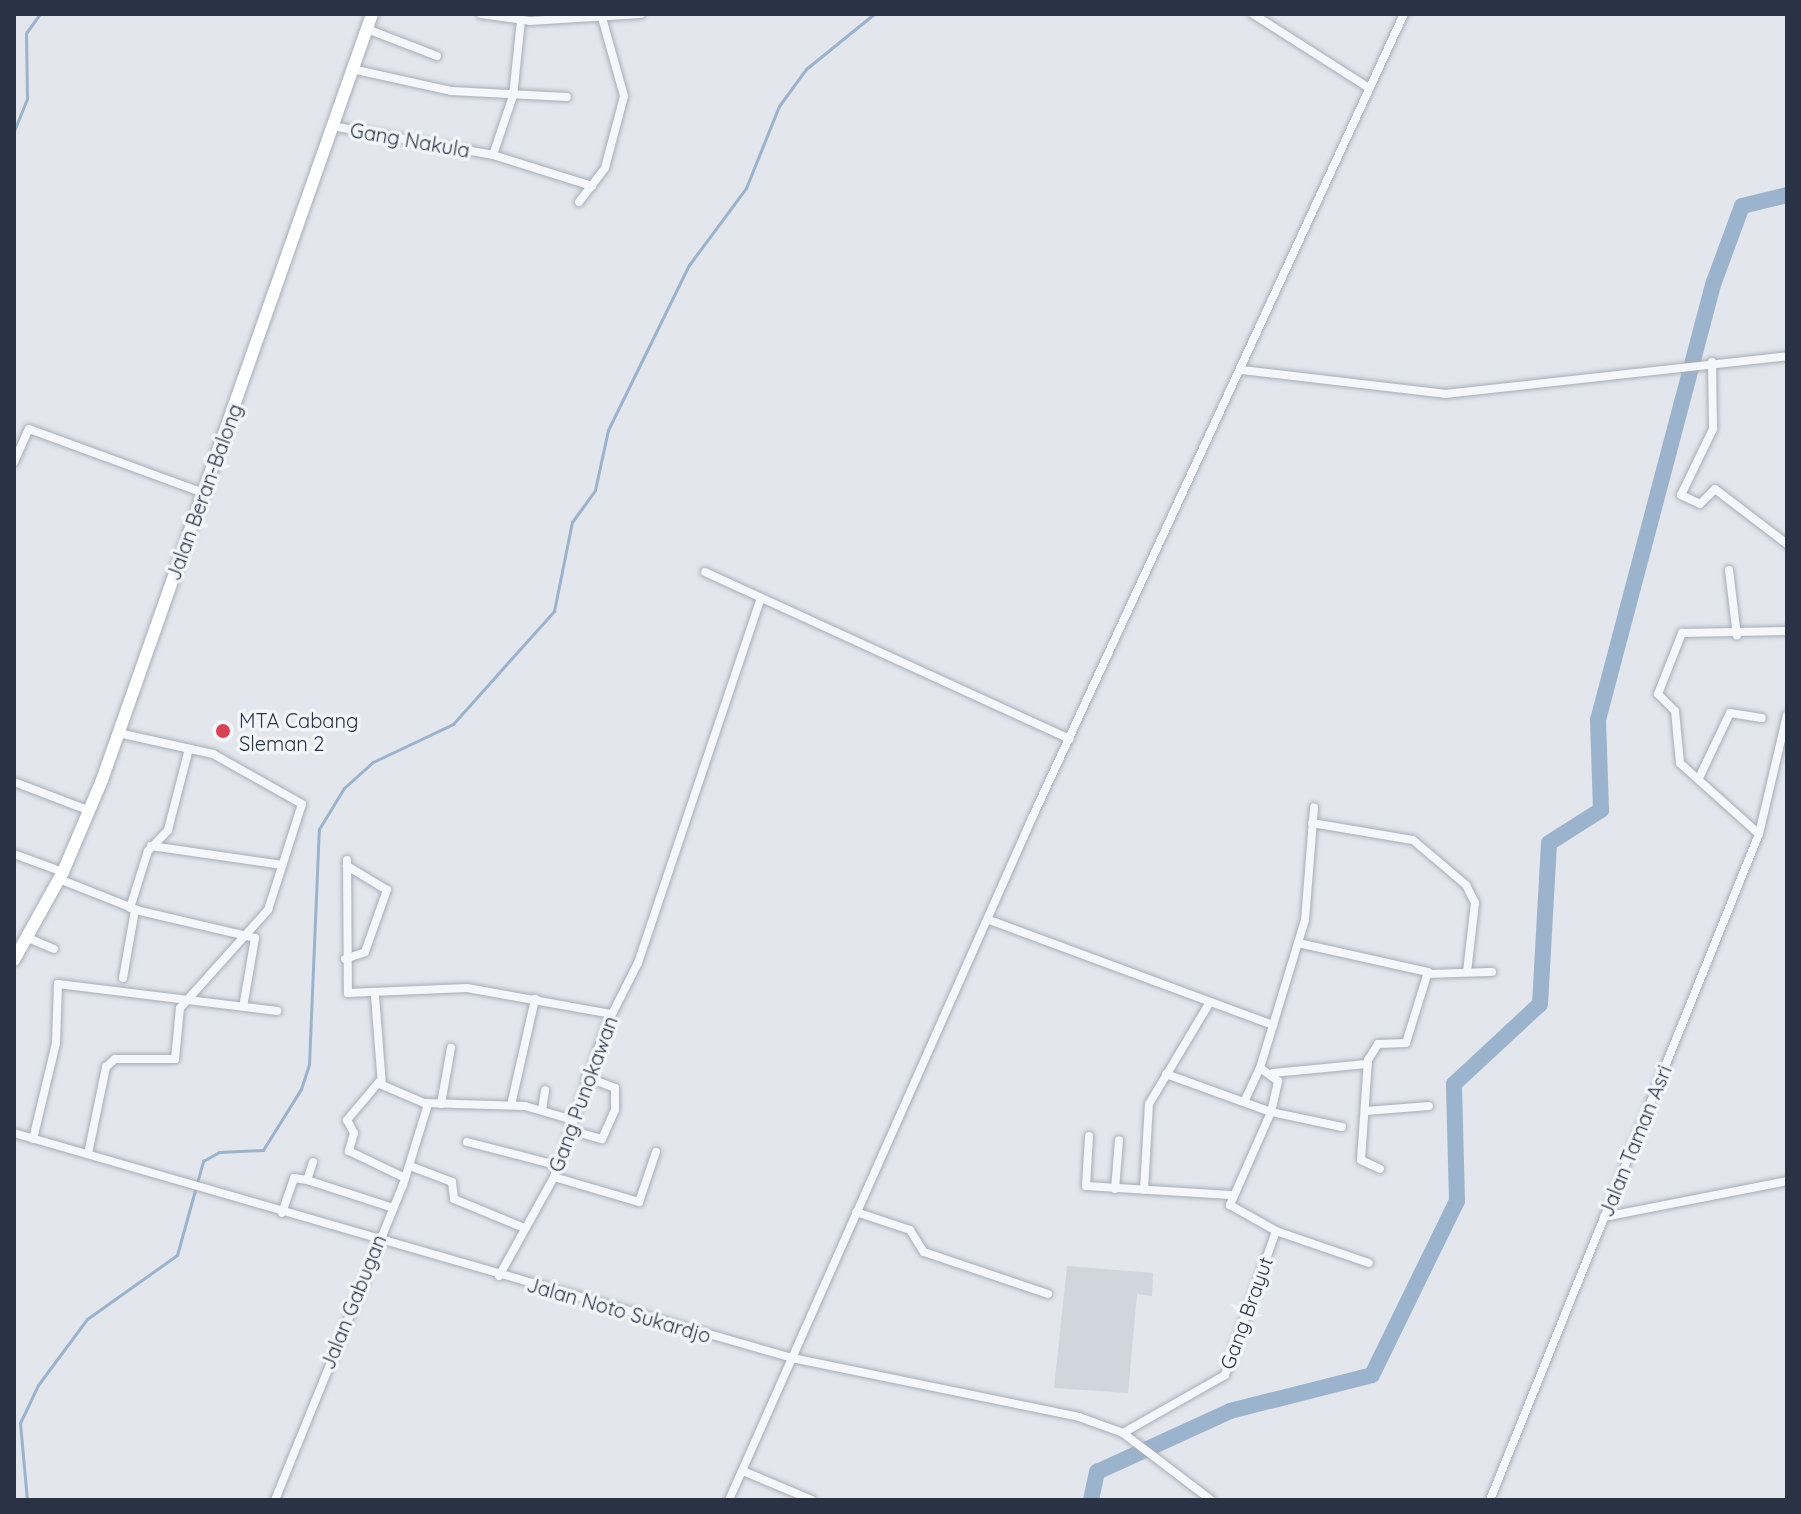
<!DOCTYPE html>
<style>
body{margin:0}
#map{position:relative;width:1801px;height:1514px;overflow:hidden;background:#e3e6ec;font-family:Quicksand,sans-serif}
div>[style]{position:absolute}
.built>*{inset:0;background:#d1d5de}
.stream>*{height:3px;margin:-1.5px;padding:0 1.5px;transform-origin:1.5px;border-radius:1.5px;background:#9cb3cd}
.river>*{height:16px;margin:-8px;padding:0 8px;transform-origin:8px;border-radius:8px;background:#9cb3cd}
.roads{filter:drop-shadow(0 0 2px #a7adb7) drop-shadow(0 0 2px #a7adb7)}
.minor>*{height:8px;margin:-4px;padding:0 4px;transform-origin:4px;border-radius:4px;background:#f6f7fa}
.secondary>*{height:12px;margin:-6px;padding:0 6px;transform-origin:6px;border-radius:6px;background:#fff}
.dots>*{width:22px;height:22px;translate:-50% -50%;box-sizing:border-box;border:4px solid #f3f5f9;border-radius:50%}
span{translate:-50% -50%;white-space:nowrap;text-align:center;line-height:1.15;-webkit-text-stroke:7px #f3f5f9;paint-order:stroke}
.street-label{font-size:20px;color:#293345}
.poi-label{font-size:20px;color:#293345}
.left{translate:0 -50%;text-align:left}
.frame{position:absolute;inset:0;border:16px solid #293345;pointer-events:none}
</style>
<div id="map">
<div class="built">
<div style="clip-path:polygon(1067px 1266px,1153px 1273px,1152px 1296px,1137px 1294px,1128px 1393px,1054px 1388px)"></div>
</div>
<div class="stream">
<div style="left:14px;top:131px;width:35px;rotate:-68deg"></div>
<div style="left:27px;top:98px;width:65px;rotate:-90.9deg"></div>
<div style="left:26px;top:33px;width:24px;rotate:-54deg"></div>
<div style="left:27px;top:1500px;width:77px;rotate:-95.2deg"></div>
<div style="left:20px;top:1423px;width:42px;rotate:-64.7deg"></div>
<div style="left:38px;top:1385px;width:82px;rotate:-53.4deg"></div>
<div style="left:87px;top:1319px;width:110px;rotate:-35.4deg"></div>
<div style="left:177px;top:1255px;width:98px;rotate:-74.5deg"></div>
<div style="left:203px;top:1161px;width:18px;rotate:-29deg"></div>
<div style="left:219px;top:1152px;width:44px;rotate:-2.6deg"></div>
<div style="left:263px;top:1150px;width:72px;rotate:-58.1deg"></div>
<div style="left:301px;top:1089px;width:26px;rotate:-72deg"></div>
<div style="left:309px;top:1064px;width:235px;rotate:-87.6deg"></div>
<div style="left:319px;top:829px;width:48px;rotate:-58.6deg"></div>
<div style="left:344px;top:788px;width:39px;rotate:-42deg"></div>
<div style="left:373px;top:762px;width:89px;rotate:-25.4deg"></div>
<div style="left:453px;top:724px;width:152px;rotate:-48.2deg"></div>
<div style="left:554px;top:611px;width:91px;rotate:-78.6deg"></div>
<div style="left:572px;top:522px;width:39px;rotate:-54deg"></div>
<div style="left:595px;top:490px;width:61px;rotate:-77.8deg"></div>
<div style="left:608px;top:430px;width:184px;rotate:-63.9deg"></div>
<div style="left:689px;top:265px;width:96px;rotate:-53.5deg"></div>
<div style="left:746px;top:188px;width:88px;rotate:-68.1deg"></div>
<div style="left:779px;top:106px;width:46px;rotate:-53.9deg"></div>
<div style="left:806px;top:69px;width:87px;rotate:-39deg"></div>
</div>
<div class="river">
<div style="left:1091px;top:1500px;width:29px;rotate:-78deg"></div>
<div style="left:1097px;top:1472px;width:146px;rotate:-24.6deg"></div>
<div style="left:1230px;top:1411px;width:146px;rotate:-14.2deg"></div>
<div style="left:1372px;top:1375px;width:194px;rotate:-64deg"></div>
<div style="left:1457px;top:1201px;width:117px;rotate:-91.5deg"></div>
<div style="left:1454px;top:1084px;width:117px;rotate:-42.9deg"></div>
<div style="left:1540px;top:1004px;width:161px;rotate:-86.8deg"></div>
<div style="left:1549px;top:843px;width:62px;rotate:-32.4deg"></div>
<div style="left:1601px;top:810px;width:90px;rotate:-91.9deg"></div>
<div style="left:1598px;top:720px;width:453px;rotate:-75.2deg"></div>
<div style="left:1714px;top:282px;width:81px;rotate:-69.8deg"></div>
<div style="left:1742px;top:206px;width:46px;rotate:-13.7deg"></div>
</div>
<div class="roads">
<div class="minor">
<div style="left:481px;top:14px;width:49px;rotate:8.1deg"></div>
<div style="left:530px;top:21px;width:111px;rotate:-3.6deg"></div>
<div style="left:1253px;top:14px;width:138px;rotate:32.5deg"></div>
<div style="left:367px;top:29px;width:75px;rotate:21.1deg"></div>
<div style="left:352px;top:69px;width:101px;rotate:12.5deg"></div>
<div style="left:451px;top:91px;width:116px;rotate:3deg"></div>
<div style="left:332px;top:126px;width:164px;rotate:10.2deg"></div>
<div style="left:493px;top:155px;width:62px;rotate:-71.3deg"></div>
<div style="left:513px;top:96px;width:76px;rotate:-84deg"></div>
<div style="left:493px;top:155px;width:104px;rotate:17.4deg"></div>
<div style="left:579px;top:202px;width:43px;rotate:-52.6deg"></div>
<div style="left:605px;top:168px;width:74px;rotate:-75.2deg"></div>
<div style="left:624px;top:96px;width:85px;rotate:-105.7deg"></div>
<div style="left:1712px;top:362px;width:67px;rotate:89.1deg"></div>
<div style="left:1713px;top:429px;width:73px;rotate:115.9deg"></div>
<div style="left:1681px;top:495px;width:21px;rotate:25deg"></div>
<div style="left:1700px;top:504px;width:21px;rotate:-45deg"></div>
<div style="left:1715px;top:489px;width:91px;rotate:37.4deg"></div>
<div style="left:1242px;top:370px;width:204px;rotate:6.7deg"></div>
<div style="left:1445px;top:394px;width:344px;rotate:-6.3deg"></div>
<div style="left:14px;top:462px;width:36px;rotate:-66deg"></div>
<div style="left:29px;top:429px;width:186px;rotate:20.1deg"></div>
<div style="left:1729px;top:570px;width:66px;rotate:83.1deg"></div>
<div style="left:705px;top:572px;width:401px;rotate:24.6deg"></div>
<div style="left:1699px;top:778px;width:72px;rotate:-64.5deg"></div>
<div style="left:1730px;top:713px;width:32px;rotate:9deg"></div>
<div style="left:14px;top:782px;width:81px;rotate:20.9deg"></div>
<div style="left:1312px;top:823px;width:102px;rotate:9.6deg"></div>
<div style="left:1413px;top:840px;width:70px;rotate:40.3deg"></div>
<div style="left:1466px;top:885px;width:20px;rotate:63deg"></div>
<div style="left:1475px;top:903px;width:69px;rotate:96.6deg"></div>
<div style="left:1759px;top:834px;width:106px;rotate:-138.1deg"></div>
<div style="left:1680px;top:763px;width:52px;rotate:-95.5deg"></div>
<div style="left:1675px;top:711px;width:24px;rotate:-135deg"></div>
<div style="left:1658px;top:694px;width:66px;rotate:-68.5deg"></div>
<div style="left:1682px;top:633px;width:105px;rotate:-1.1deg"></div>
<div style="left:151px;top:846px;width:133px;rotate:8.2deg"></div>
<div style="left:14px;top:854px;width:52px;rotate:20.2deg"></div>
<div style="left:347px;top:860px;width:133px;rotate:89.6deg"></div>
<div style="left:348px;top:993px;width:119px;rotate:-2.4deg"></div>
<div style="left:467px;top:988px;width:146px;rotate:10.2deg"></div>
<div style="left:59px;top:879px;width:87px;rotate:21.6deg"></div>
<div style="left:140px;top:911px;width:118px;rotate:13.2deg"></div>
<div style="left:255px;top:938px;width:65px;rotate:99.8deg"></div>
<div style="left:130px;top:908px;width:60px;rotate:-72.5deg"></div>
<div style="left:148px;top:851px;width:29px;rotate:-46deg"></div>
<div style="left:168px;top:830px;width:84px;rotate:-75.5deg"></div>
<div style="left:989px;top:920px;width:303px;rotate:20.3deg"></div>
<div style="left:28px;top:938px;width:28px;rotate:23deg"></div>
<div style="left:1298px;top:943px;width:133px;rotate:12.6deg"></div>
<div style="left:1428px;top:972px;width:74px;rotate:107.2deg"></div>
<div style="left:1406px;top:1043px;width:28px;rotate:178deg"></div>
<div style="left:1378px;top:1044px;width:19px;rotate:122deg"></div>
<div style="left:1368px;top:1060px;width:100px;rotate:94deg"></div>
<div style="left:1361px;top:1160px;width:21px;rotate:25deg"></div>
<div style="left:345px;top:959px;width:21px;rotate:-19deg"></div>
<div style="left:365px;top:952px;width:66px;rotate:-70.5deg"></div>
<div style="left:387px;top:890px;width:47px;rotate:-149deg"></div>
<div style="left:1428px;top:974px;width:64px;rotate:-1.8deg"></div>
<div style="left:123px;top:978px;width:69px;rotate:-80deg"></div>
<div style="left:375px;top:996px;width:89px;rotate:85.5deg"></div>
<div style="left:382px;top:1085px;width:46px;rotate:23.2deg"></div>
<div style="left:424px;top:1103px;width:101px;rotate:1.7deg"></div>
<div style="left:525px;top:1106px;width:47px;rotate:16.1deg"></div>
<div style="left:1273px;top:1073px;width:94px;rotate:-5.5deg"></div>
<div style="left:1166px;top:1074px;width:112px;rotate:19.9deg"></div>
<div style="left:1271px;top:1112px;width:32px;rotate:-77deg"></div>
<div style="left:1278px;top:1081px;width:22px;rotate:-144deg"></div>
<div style="left:1260px;top:1068px;width:155px;rotate:-73.1deg"></div>
<div style="left:1305px;top:920px;width:113px;rotate:-85.4deg"></div>
<div style="left:379px;top:1082px;width:50px;rotate:130.1deg"></div>
<div style="left:347px;top:1120px;width:15px;rotate:62deg"></div>
<div style="left:354px;top:1133px;width:19px;rotate:106deg"></div>
<div style="left:349px;top:1151px;width:62px;rotate:25.7deg"></div>
<div style="left:1245px;top:1100px;width:35px;rotate:-65deg"></div>
<div style="left:441px;top:1104px;width:57px;rotate:-79.9deg"></div>
<div style="left:511px;top:1105px;width:109px;rotate:-77.2deg"></div>
<div style="left:542px;top:1110px;width:20px;rotate:-81deg"></div>
<div style="left:1366px;top:1111px;width:63px;rotate:-4.5deg"></div>
<div style="left:1342px;top:1127px;width:73px;rotate:-168.1deg"></div>
<div style="left:1271px;top:1112px;width:102px;rotate:113.8deg"></div>
<div style="left:1230px;top:1205px;width:53px;rotate:29.5deg"></div>
<div style="left:1276px;top:1231px;width:98px;rotate:19deg"></div>
<div style="left:570px;top:1130px;width:33px;rotate:16deg"></div>
<div style="left:602px;top:1139px;width:32px;rotate:-66deg"></div>
<div style="left:615px;top:1110px;width:22px;rotate:-90deg"></div>
<div style="left:615px;top:1088px;width:31px;rotate:-159deg"></div>
<div style="left:14px;top:1133px;width:810px;rotate:16.13deg"></div>
<div style="left:792px;top:1358px;width:293px;rotate:11.6deg"></div>
<div style="left:1079px;top:1417px;width:47px;rotate:20deg"></div>
<div style="left:1123px;top:1433px;width:111px;rotate:37.3deg"></div>
<div style="left:1089px;top:1136px;width:50px;rotate:93.4deg"></div>
<div style="left:1086px;top:1186px;width:144px;rotate:3.6deg"></div>
<div style="left:33px;top:1139px;width:99px;rotate:-76.5deg"></div>
<div style="left:56px;top:1043px;width:59px;rotate:-88.1deg"></div>
<div style="left:58px;top:984px;width:221px;rotate:7deg"></div>
<div style="left:467px;top:1142px;width:92px;rotate:14.5deg"></div>
<div style="left:88px;top:1154px;width:89px;rotate:-78.3deg"></div>
<div style="left:106px;top:1067px;width:12px;rotate:-42deg"></div>
<div style="left:115px;top:1059px;width:60px"></div>
<div style="left:175px;top:1059px;width:51px;rotate:-84.4deg"></div>
<div style="left:180px;top:1008px;width:132px;rotate:-48.1deg"></div>
<div style="left:268px;top:910px;width:111px;rotate:-72.2deg"></div>
<div style="left:302px;top:804px;width:102px;rotate:-150.7deg"></div>
<div style="left:213px;top:754px;width:97px;rotate:-167.5deg"></div>
<div style="left:313px;top:1162px;width:19px;rotate:108deg"></div>
<div style="left:307px;top:1180px;width:90px;rotate:18deg"></div>
<div style="left:410px;top:1166px;width:45px;rotate:20.9deg"></div>
<div style="left:452px;top:1182px;width:17px;rotate:83deg"></div>
<div style="left:454px;top:1199px;width:74px;rotate:22.4deg"></div>
<div style="left:554px;top:1177px;width:89px;rotate:16.4deg"></div>
<div style="left:639px;top:1202px;width:53px;rotate:-71.2deg"></div>
<div style="left:1115px;top:1189px;width:49px;rotate:-85.3deg"></div>
<div style="left:1144px;top:1190px;width:86px;rotate:-86.7deg"></div>
<div style="left:1149px;top:1104px;width:119px;rotate:-59.1deg"></div>
<div style="left:856px;top:1212px;width:57px;rotate:18.4deg"></div>
<div style="left:910px;top:1230px;width:26px;rotate:58deg"></div>
<div style="left:924px;top:1252px;width:131px;rotate:18.7deg"></div>
<div style="left:282px;top:1213px;width:37px;rotate:-71deg"></div>
<div style="left:294px;top:1178px;width:13px;rotate:9deg"></div>
<div style="left:1604px;top:1217px;width:187px;rotate:-11.1deg"></div>
<div style="left:499px;top:1276px;width:113px;rotate:-60.9deg"></div>
<div style="left:554px;top:1177px;width:160px;rotate:-71deg"></div>
<div style="left:606px;top:1026px;width:71px;rotate:-63.1deg"></div>
<div style="left:638px;top:963px;width:382px;rotate:-71.4deg"></div>
<div style="left:1123px;top:1433px;width:117px;rotate:-29.6deg"></div>
<div style="left:1225px;top:1375px;width:153px;rotate:-70.5deg"></div>
<div style="left:743px;top:1471px;width:75px;rotate:22.8deg"></div>
<div style="left:275px;top:1500px;width:340px;rotate:-67.9deg"></div>
<div style="left:403px;top:1185px;width:85px;rotate:-72.8deg"></div>
<div style="left:729px;top:1500px;width:749px;rotate:-66.04deg"></div>
<div style="left:1033px;top:816px;width:884px;rotate:-65.18deg"></div>
<div style="left:1490px;top:1500px;width:718px;rotate:-68.01deg"></div>
<div style="left:1759px;top:834px;width:122px;rotate:-76.8deg"></div>
</div>
<div class="secondary">
<div style="left:14px;top:960px;width:101px;rotate:-60.9deg"></div>
<div style="left:63px;top:872px;width:100px;rotate:-67deg"></div>
<div style="left:102px;top:780px;width:812px;rotate:-70.58deg"></div>
</div>
</div>
<div class="dots">
<div style="left:223px;top:731px;background:#d64357"></div>
</div>
<div class="street-label">
<span style="left:410px;top:140px;rotate:10deg">Gang Nakula</span>
<span style="left:204px;top:492px;rotate:-70deg">Jalan Beran-Balong</span>
<span style="left:583px;top:1094px;rotate:-70deg">Gang Punokawan</span>
<span style="left:1635px;top:1141px;rotate:-68deg">Jalan Taman Asri</span>
<span style="left:353px;top:1302px;rotate:-68deg">Jalan Gabugan</span>
<span style="left:619px;top:1310px;rotate:16deg">Jalan Noto Sukardjo</span>
<span style="left:1246px;top:1313px;rotate:-70deg">Gang Brayut</span>
</div>
<div class="poi-label">
<span class="left" style="left:239px;top:732px">MTA Cabang<br>Sleman 2</span>
</div>
<div class="frame"></div>
</div>
